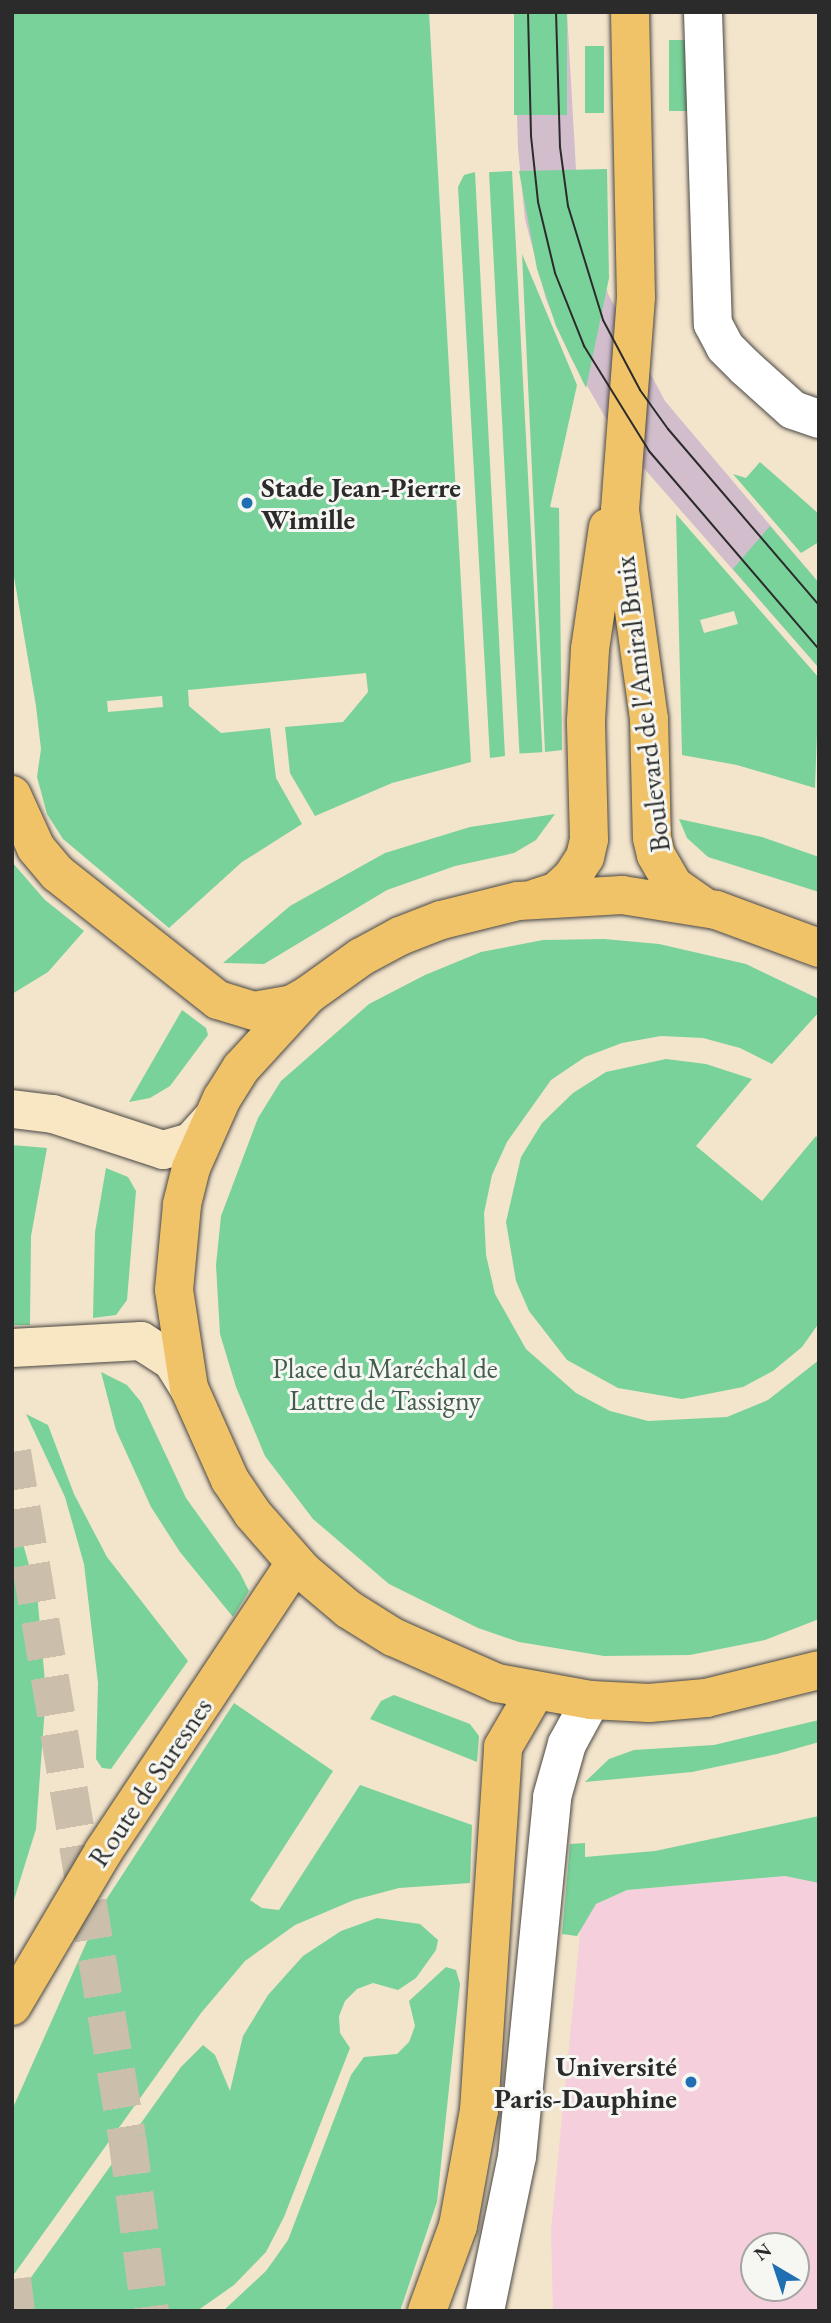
<!DOCTYPE html>
<meta charset="utf-8">
<style>
body{margin:0}
#map{position:relative;width:831px;height:2323px;overflow:hidden;background:#f3e4cc;font-family:"EB Garamond",serif}
div>[style]{position:absolute}
.built>*{inset:0;background:#f5cfdb}
.industrial>*{inset:0;background:#d1bdcc}
.green>*{inset:0;background:#79d299;transform-origin:0 0}
.highway-tunnel>*{height:38px;margin-top:-19px;transform-origin:0;background:repeating-linear-gradient(90deg,#cbbfac 0 38px,transparent 0 57px)}
.roads{filter:drop-shadow(0 0 2px #494743) drop-shadow(0 0 2px #494743)}
.street>*{height:38px;margin:-19px;padding:0 19px;transform-origin:19px;border-radius:19px;background:#fff}
.secondary>*{height:38px;margin:-19px;padding:0 19px;transform-origin:19px;border-radius:19px;background:#f9e7c3}
.primary>*{height:38px;margin:-19px;padding:0 19px;transform-origin:19px;border-radius:19px;background:#f1c369}
.highway>*{height:38px;margin:-19px;padding:0 19px;transform-origin:19px;border-radius:19px;background:#f1c369}
.tram>*{height:2px;margin:-1px;padding:0 1px;transform-origin:1px;border-radius:1px;background:#2b2b2b}
.dots>*{width:19px;height:19px;translate:-50% -50%;box-sizing:border-box;border:4px solid #f6f6f2;border-radius:50%}
span{translate:-50% -50%;white-space:nowrap;text-align:center;line-height:1.15;-webkit-text-stroke:6px #f6f6f2;paint-order:stroke}
.poi-label{font-size:28px;color:#2b2b2b;font-weight:700}
.left{translate:0 -50%;text-align:left}
.right{translate:-100% -50%;text-align:right}
.street-label{font-size:28px;color:#2b2b2b}
.park-label{font-size:28px;color:#425d4c}
.frame{position:absolute;inset:0;border:14px solid #2b2b2b;pointer-events:none}
.north{position:absolute;left:740px;top:2232px;width:70px;height:70px;box-sizing:border-box;background:#f6f6f2;border:2px solid #a5a5a2;border-radius:50%;rotate:321deg;font-size:19px;font-weight:700;line-height:28px;text-align:center;color:#2b2b2b}
.north::after{content:'';display:block;margin:auto;width:24px;height:32px;background:#1f6fb2;clip-path:polygon(50% 0,100% 100%,50% 72%,0 100%)}
</style>
<div id="map">
<div class="built">
<div style="clip-path:polygon(evenodd,785px 1876px,819px 1883px,819px 2311px,553px 2311px,551px 2229px,581px 1924px,596px 1904px,627px 1890px,785px 1876px,754px 2246px,796px 2246px,796px 2288px,754px 2288px,754px 2246px)"></div>
</div>
<div class="industrial">
<div style="clip-path:polygon(514px 12px,567px 12px,576px 170px,608px 294px,665px 401px,819px 583px,819px 668px,641px 465px,605px 417px,570px 356px,546px 299px,525px 219px,518px 149px)"></div>
</div>
<div class="green">
<div style="clip-path:polygon(evenodd,12px 12px,429px 12px,471px 762px,392px 783px,315px 816px,290px 773px,285px 727px,343px 722px,368px 692px,366px 673px,188px 690px,189px 706px,221px 733px,270px 728px,276px 778px,302px 824px,242px 862px,169px 928px,63px 839px,47px 814px,37px 777px,41px 749px,36px 706px,12px 565px,12px 12px,162px 696px,163px 707px,108px 712px,107px 701px,162px 696px)"></div>
<div style="left:514px;top:12px;width:53px;height:103px"></div>
<div style="left:669px;top:40px;width:20px;height:71px"></div>
<div style="left:585px;top:46px;width:19px;height:67px"></div>
<div style="clip-path:polygon(607px 169px,609px 278px,586px 388px,556px 326px,537px 269px,519px 171px)"></div>
<div style="left:512px;top:171px;width:582px;height:23px;rotate:87deg"></div>
<div style="clip-path:polygon(475px 172px,505px 756px,490px 758px,458px 187px,464px 175px)"></div>
<div style="clip-path:polygon(522px 254px,577px 385px,550px 507px,559px 508px,562px 750px,545px 752px)"></div>
<div style="clip-path:polygon(760px 462px,819px 514px,819px 542px,801px 553px,733px 474px,746px 478px)"></div>
<div style="clip-path:polygon(evenodd,676px 514px,819px 678px,815px 788px,737px 765px,682px 755px,676px 514px,734px 611px,738px 624px,704px 633px,700px 620px,734px 611px)"></div>
<div style="clip-path:polygon(770px 526px,819px 583px,819px 668px,733px 569px)"></div>
<div style="clip-path:polygon(555px 814px,536px 840px,514px 853px,455px 866px,387px 890px,264px 964px,223px 963px,290px 906px,385px 853px,470px 827px)"></div>
<div style="clip-path:polygon(679px 819px,762px 837px,819px 857px,819px 892px,708px 857px,687px 838px)"></div>
<div style="clip-path:polygon(12px 862px,45px 900px,84px 931px,48px 972px,12px 994px)"></div>
<div style="clip-path:polygon(604px 939px,659px 944px,746px 964px,819px 999px,819px 1012px,772px 1064px,740px 1048px,703px 1038px,661px 1036px,622px 1043px,585px 1057px,551px 1080px,507px 1142px,492px 1175px,484px 1213px,486px 1255px,495px 1294px,526px 1349px,576px 1393px,610px 1411px,648px 1421px,727px 1417px,768px 1400px,819px 1360px,819px 1619px,765px 1640px,690px 1655px,604px 1656px,519px 1642px,478px 1628px,389px 1584px,313px 1519px,265px 1456px,236px 1387px,220px 1334px,216px 1265px,221px 1216px,258px 1118px,281px 1081px,369px 1004px,425px 975px,481px 952px,543px 940px)"></div>
<div style="clip-path:polygon(182px 1010px,206px 1028px,208px 1035px,170px 1086px,150px 1098px,129px 1102px)"></div>
<div style="clip-path:polygon(666px 1059px,706px 1064px,752px 1079px,696px 1146px,762px 1201px,816px 1136px,819px 1139px,819px 1323px,802px 1347px,773px 1371px,743px 1387px,682px 1399px,618px 1388px,567px 1360px,529px 1311px,516px 1281px,506px 1222px,521px 1157px,542px 1123px,573px 1093px,606px 1072px)"></div>
<div style="clip-path:polygon(12px 1145px,47px 1148px,31px 1236px,30px 1325px,12px 1325px)"></div>
<div style="clip-path:polygon(106px 1168px,128px 1177px,136px 1191px,127px 1300px,116px 1315px,93px 1318px,95px 1232px)"></div>
<div style="clip-path:polygon(101px 1372px,127px 1385px,141px 1402px,186px 1498px,240px 1573px,249px 1591px,233px 1617px,180px 1552px,151px 1507px,116px 1430px)"></div>
<div style="clip-path:polygon(26px 1414px,48px 1425px,74px 1494px,107px 1557px,188px 1661px,111px 1769px,102px 1768px,96px 1759px,98px 1683px,84px 1564px,65px 1497px)"></div>
<div style="clip-path:polygon(12px 1505px,37px 1593px,46px 1693px,36px 1829px,12px 1906px)"></div>
<div style="clip-path:polygon(394px 1695px,470px 1724px,479px 1736px,477px 1762px,370px 1719px,381px 1701px)"></div>
<div style="clip-path:polygon(234px 1703px,333px 1771px,250px 1900px,262px 1908px,279px 1910px,360px 1785px,472px 1825px,470px 1883px,399px 1888px,354px 1900px,295px 1925px,245px 1961px,201px 2013px,12px 2277px,12px 2110px,104px 1903px)"></div>
<div style="clip-path:polygon(819px 1720px,819px 1742px,777px 1754px,692px 1772px,585px 1782px,609px 1759px,634px 1750px,714px 1745px)"></div>
<div style="clip-path:polygon(819px 1816px,819px 1883px,785px 1876px,627px 1890px,596px 1904px,577px 1936px,562px 1934px,570px 1844px,585px 1843px,585px 1857px,655px 1851px)"></div>
<div style="clip-path:polygon(377px 1918px,420px 1924px,438px 1940px,436px 1950px,416px 1978px,398px 1990px,373px 1983px,357px 1989px,345px 2001px,339px 2016px,340px 2033px,350px 2048px,284px 2217px,266px 2252px,234px 2285px,197px 2311px,12px 2311px,32px 2276px,181px 2067px,203px 2045px,215px 2055px,230px 2091px,243px 2036px,268px 1995px,303px 1956px,341px 1931px)"></div>
<div style="clip-path:polygon(446px 1967px,456px 1970px,460px 1984px,437px 2202px,400px 2311px,223px 2311px,266px 2271px,288px 2240px,351px 2075px,364px 2057px,397px 2054px,409px 2042px,415px 2026px,409px 2001px)"></div>
</div>
<div class="highway-tunnel">
<div style="left:12px;top:1452px;width:695px;rotate:80.47deg"></div>
<div style="left:127px;top:2137px;width:176px;rotate:82.5deg"></div>
<div style="left:12px;top:2279px;width:32px;rotate:83deg"></div>
</div>
<div class="roads">
<div class="street">
<div style="left:703px;top:12px;width:312px;rotate:88.2deg"></div>
<div style="left:713px;top:324px;width:26px;rotate:62deg"></div>
<div style="left:725px;top:347px;width:28px;rotate:45deg"></div>
<div style="left:745px;top:367px;width:64px;rotate:41.9deg"></div>
<div style="left:793px;top:410px;width:28px;rotate:19deg"></div>
<div style="left:485px;top:2311px;width:157px;rotate:-78.3deg"></div>
<div style="left:517px;top:2157px;width:362px;rotate:-84.4deg"></div>
<div style="left:552px;top:1797px;width:55px;rotate:-74.2deg"></div>
<div style="left:567px;top:1744px;width:50px;rotate:-61.4deg"></div>
</div>
<div class="secondary">
<div style="left:12px;top:1109px;width:41px;rotate:7deg"></div>
<div style="left:53px;top:1114px;width:116px;rotate:18.1deg"></div>
<div style="left:163px;top:1150px;width:29px;rotate:-16deg"></div>
<div style="left:191px;top:1142px;width:31px;rotate:-48deg"></div>
<div style="left:12px;top:1348px;width:129px;rotate:-3.1deg"></div>
<div style="left:141px;top:1341px;width:37px;rotate:33deg"></div>
<div style="left:172px;top:1361px;width:32px;rotate:58deg"></div>
</div>
<div class="primary">
<div style="left:630px;top:12px;width:285px;rotate:88.8deg"></div>
<div style="left:636px;top:297px;width:214px;rotate:94.3deg"></div>
<div style="left:620px;top:510px;width:211px;rotate:82.1deg"></div>
<div style="left:649px;top:719px;width:119px;rotate:88.6deg"></div>
<div style="left:652px;top:838px;width:17px;rotate:77deg"></div>
<div style="left:656px;top:855px;width:34px;rotate:60deg"></div>
<div style="left:673px;top:885px;width:37px;rotate:35deg"></div>
<div style="left:536px;top:898px;width:22px;rotate:-18deg"></div>
<div style="left:557px;top:891px;width:21px;rotate:-43deg"></div>
<div style="left:572px;top:877px;width:24px;rotate:-57deg"></div>
<div style="left:585px;top:857px;width:18px;rotate:-77deg"></div>
<div style="left:589px;top:839px;width:118px;rotate:-91.5deg"></div>
<div style="left:586px;top:721px;width:72px;rotate:-86.8deg"></div>
<div style="left:590px;top:649px;width:123px;rotate:-81.6deg"></div>
<div style="left:819px;top:948px;width:110px;rotate:-159.7deg"></div>
<div style="left:716px;top:910px;width:95px;rotate:-170.9deg"></div>
<div style="left:622px;top:895px;width:104px;rotate:176.7deg"></div>
<div style="left:518px;top:901px;width:79px;rotate:166.1deg"></div>
<div style="left:441px;top:920px;width:44px;rotate:158.7deg"></div>
<div style="left:400px;top:936px;width:44px;rotate:151.7deg"></div>
<div style="left:361px;top:957px;width:65px;rotate:144.4deg"></div>
<div style="left:308px;top:995px;width:99px;rotate:132.5deg"></div>
<div style="left:241px;top:1068px;width:36px;rotate:122deg"></div>
<div style="left:222px;top:1098px;width:77px;rotate:113.9deg"></div>
<div style="left:191px;top:1168px;width:38px;rotate:104deg"></div>
<div style="left:182px;top:1205px;width:85px;rotate:95.4deg"></div>
<div style="left:174px;top:1290px;width:99px;rotate:81.3deg"></div>
<div style="left:189px;top:1388px;width:101px;rotate:66deg"></div>
<div style="left:230px;top:1480px;width:40px;rotate:56deg"></div>
<div style="left:252px;top:1513px;width:77px;rotate:48.7deg"></div>
<div style="left:303px;top:1571px;width:59px;rotate:40.2deg"></div>
<div style="left:348px;top:1609px;width:53px;rotate:31.9deg"></div>
<div style="left:393px;top:1637px;width:114px;rotate:23.9deg"></div>
<div style="left:497px;top:1683px;width:96px;rotate:10.3deg"></div>
<div style="left:591px;top:1700px;width:58px;rotate:3deg"></div>
<div style="left:649px;top:1703px;width:57px;rotate:-5deg"></div>
<div style="left:706px;top:1698px;width:116px;rotate:-13.9deg"></div>
<div style="left:12px;top:2006px;width:179px;rotate:-59.4deg"></div>
<div style="left:103px;top:1852px;width:347px;rotate:-56.4deg"></div>
</div>
<div class="highway">
<div style="left:12px;top:795px;width:58px;rotate:65.6deg"></div>
<div style="left:36px;top:848px;width:33px;rotate:50deg"></div>
<div style="left:57px;top:873px;width:205px;rotate:38.3deg"></div>
<div style="left:218px;top:1000px;width:38px;rotate:17deg"></div>
<div style="left:254px;top:1011px;width:39px;rotate:-10deg"></div>
<div style="left:292px;top:1004px;width:18px;rotate:-29deg"></div>
<div style="left:427px;top:2311px;width:90px;rotate:-70deg"></div>
<div style="left:458px;top:2226px;width:117px;rotate:-79.7deg"></div>
<div style="left:479px;top:2111px;width:365px;rotate:-86.2deg"></div>
<div style="left:503px;top:1747px;width:64px;rotate:-59.8deg"></div>
</div>
</div>
<div class="tram">
<div style="left:528px;top:12px;width:124px;rotate:88.6deg"></div>
<div style="left:531px;top:136px;width:66px;rotate:83.9deg"></div>
<div style="left:538px;top:202px;width:73px;rotate:76.5deg"></div>
<div style="left:555px;top:273px;width:79px;rotate:68.3deg"></div>
<div style="left:584px;top:346px;width:123px;rotate:58.2deg"></div>
<div style="left:649px;top:451px;width:261px;rotate:49.4deg"></div>
<div style="left:556px;top:12px;width:135px;rotate:88.3deg"></div>
<div style="left:560px;top:147px;width:60px;rotate:82.3deg"></div>
<div style="left:568px;top:206px;width:119px;rotate:72.9deg"></div>
<div style="left:603px;top:320px;width:79px;rotate:62.1deg"></div>
<div style="left:640px;top:390px;width:48px;rotate:54.3deg"></div>
<div style="left:668px;top:429px;width:232px;rotate:49.4deg"></div>
</div>
<div class="dots">
<div style="left:247px;top:503px;background:#1f6fb2"></div>
<div style="left:691px;top:2082px;background:#1f6fb2"></div>
</div>
<div class="poi-label">
<span class="left" style="left:261px;top:503px">Stade Jean-Pierre<br>Wimille</span>
<span class="right" style="left:677px;top:2082px">Université<br>Paris-Dauphine</span>
</div>
<div class="street-label">
<span style="left:642px;top:704px;rotate:-97deg">Boulevard de l'Amiral Bruix</span>
<span style="left:150px;top:1782px;rotate:-56deg">Route de Suresnes</span>
</div>
<div class="park-label">
<span style="left:385px;top:1384px">Place du Maréchal de<br>Lattre de Tassigny</span>
</div>
<div class="frame"></div>
<div class="north">N</div>
</div>
